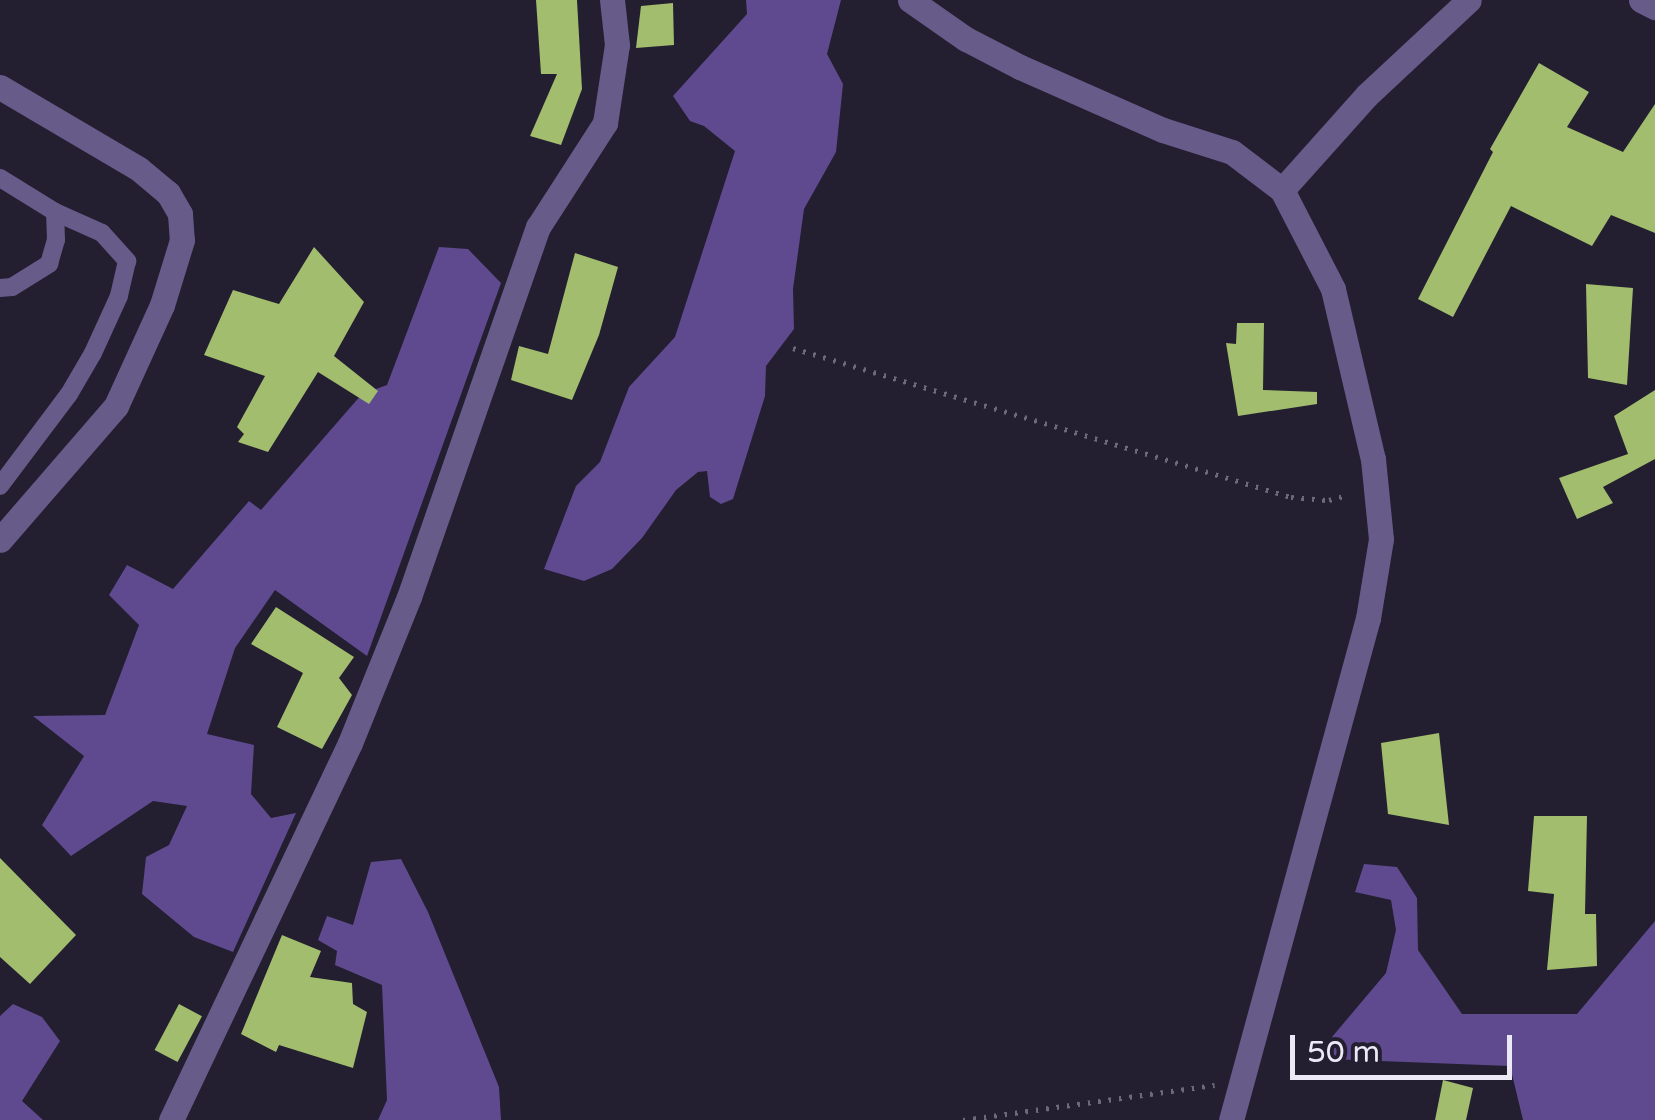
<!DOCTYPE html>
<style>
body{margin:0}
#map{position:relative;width:1655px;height:1120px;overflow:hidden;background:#231e30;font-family:"Varela Round",sans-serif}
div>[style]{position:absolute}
.forest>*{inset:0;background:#5f4a8f}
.building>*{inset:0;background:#a1bd6d;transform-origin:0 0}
.path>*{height:5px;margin-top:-2.5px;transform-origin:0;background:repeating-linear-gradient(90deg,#6d6979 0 2.5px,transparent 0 10.5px)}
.service>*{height:18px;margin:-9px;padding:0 9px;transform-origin:9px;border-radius:9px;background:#675b8a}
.minor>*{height:25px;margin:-12.5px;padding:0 12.5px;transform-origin:12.5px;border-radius:12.5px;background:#675b8a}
.tertiary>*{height:25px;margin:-12.5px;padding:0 12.5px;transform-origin:12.5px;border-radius:12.5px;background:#675b8a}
span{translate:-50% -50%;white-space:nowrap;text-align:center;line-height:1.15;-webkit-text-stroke:10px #231e30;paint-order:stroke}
.scale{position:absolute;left:1290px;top:1035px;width:222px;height:45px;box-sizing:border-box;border:5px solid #ece9f6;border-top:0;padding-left:12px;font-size:30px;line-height:35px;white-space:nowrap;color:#ece9f6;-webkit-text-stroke:8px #231e30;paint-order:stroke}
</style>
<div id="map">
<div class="forest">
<div style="clip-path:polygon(746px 0,841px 0,827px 54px,843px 84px,836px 152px,804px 209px,793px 289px,794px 329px,766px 366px,765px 396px,733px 499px,721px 504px,710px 497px,707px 471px,698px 472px,676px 490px,642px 538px,612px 569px,584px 581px,544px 569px,576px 486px,600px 462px,629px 387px,675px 337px,735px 151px,704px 126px,690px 121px,673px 96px,747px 14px)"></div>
<div style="clip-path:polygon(439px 247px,468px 249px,501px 283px,367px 656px,275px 590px,235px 648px,207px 734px,254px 745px,251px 794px,271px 818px,296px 813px,233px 952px,194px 937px,142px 894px,146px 857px,169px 845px,187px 806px,153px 801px,71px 856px,42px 825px,84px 756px,33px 716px,105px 715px,139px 625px,109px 595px,127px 565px,173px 589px,249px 501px,261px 510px,362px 394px,387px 385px)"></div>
<div style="clip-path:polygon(401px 859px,428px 912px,499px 1087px,501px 1120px,378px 1120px,387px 1100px,382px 985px,335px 965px,337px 951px,318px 940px,327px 916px,353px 925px,371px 862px)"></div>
<div style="clip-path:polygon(1364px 864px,1397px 867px,1417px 898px,1418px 950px,1462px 1014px,1577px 1014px,1655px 921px,1655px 1120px,1523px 1120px,1510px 1066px,1328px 1059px,1332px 1037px,1386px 973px,1396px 930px,1391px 900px,1355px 892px)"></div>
<div style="clip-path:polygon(13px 1004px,42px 1017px,60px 1041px,22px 1101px,43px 1120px,0 1120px,0 1016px)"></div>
</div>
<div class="building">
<div style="clip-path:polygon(536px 0,577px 0,582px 89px,561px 145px,530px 136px,557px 74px,541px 74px)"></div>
<div style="clip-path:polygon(673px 3px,674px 45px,636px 48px,641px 6px)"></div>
<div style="clip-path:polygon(1539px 63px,1589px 92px,1567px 127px,1623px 152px,1655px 104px,1655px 233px,1611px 215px,1592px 246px,1511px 206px,1453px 317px,1418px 299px,1493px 152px,1490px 149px)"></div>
<div style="clip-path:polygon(314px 247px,364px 302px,334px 356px,378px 391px,369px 404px,318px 372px,268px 452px,238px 442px,244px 434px,237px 427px,265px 376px,204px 355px,233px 290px,279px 304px)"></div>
<div style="clip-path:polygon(575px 253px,618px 267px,599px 335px,572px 400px,511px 380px,519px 346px,548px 354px)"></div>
<div style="clip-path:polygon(1586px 284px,1633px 288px,1627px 385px,1588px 378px)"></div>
<div style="clip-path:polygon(1237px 323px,1264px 323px,1263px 390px,1317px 392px,1317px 404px,1238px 416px,1226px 343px,1236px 344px)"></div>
<div style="clip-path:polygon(1655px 390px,1655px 459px,1603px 487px,1613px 503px,1577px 519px,1559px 478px,1628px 454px,1614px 416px)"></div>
<div style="clip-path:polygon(276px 607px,354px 657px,339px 678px,352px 695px,322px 749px,277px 727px,303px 673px,251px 644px)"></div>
<div style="clip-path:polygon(1439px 733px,1449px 825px,1388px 814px,1381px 743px)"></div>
<div style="clip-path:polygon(1534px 816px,1587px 816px,1585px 914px,1596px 914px,1597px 966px,1547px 970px,1554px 894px,1528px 891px)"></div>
<div style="clip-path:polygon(0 858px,76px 935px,30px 984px,0 957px)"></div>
<div style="clip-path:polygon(282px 935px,321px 951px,310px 977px,352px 983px,353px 1004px,367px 1012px,353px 1068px,279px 1045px,276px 1052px,241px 1034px)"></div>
<div style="left:179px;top:1004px;width:26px;height:52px;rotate:28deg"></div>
<div style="clip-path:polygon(1443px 1080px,1473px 1088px,1466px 1120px,1435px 1120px)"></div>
</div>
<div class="path">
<div style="left:793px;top:348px;width:520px;rotate:16.66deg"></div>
<div style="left:1291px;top:497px;width:38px;rotate:5deg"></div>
<div style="left:1329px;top:500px;width:20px;rotate:-15deg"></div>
<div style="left:963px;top:1120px;width:254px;rotate:-7.9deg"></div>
</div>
<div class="service">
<div style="left:0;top:178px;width:65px;rotate:31.7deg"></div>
<div style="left:55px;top:212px;width:51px;rotate:24.1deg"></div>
<div style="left:102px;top:233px;width:38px;rotate:48deg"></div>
<div style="left:127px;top:261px;width:36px;rotate:103deg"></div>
<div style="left:119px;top:296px;width:63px;rotate:114.5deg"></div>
<div style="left:93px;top:353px;width:48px;rotate:120.3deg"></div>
<div style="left:69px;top:394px;width:115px;rotate:126.9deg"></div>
<div style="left:0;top:288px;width:12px;rotate:-5deg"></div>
<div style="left:12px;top:287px;width:44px;rotate:-31.9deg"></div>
<div style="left:49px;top:264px;width:25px;rotate:-74deg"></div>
<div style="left:56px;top:240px;width:28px;rotate:-92deg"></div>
</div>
<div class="minor">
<div style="left:1641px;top:0;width:16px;rotate:27deg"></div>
<div style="left:0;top:87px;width:161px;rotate:30.5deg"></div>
<div style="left:139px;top:169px;width:38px;rotate:40deg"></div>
<div style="left:168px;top:193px;width:24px;rotate:60deg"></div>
<div style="left:180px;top:214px;width:26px;rotate:86deg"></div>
<div style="left:182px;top:240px;width:68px;rotate:107.1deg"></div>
<div style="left:162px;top:305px;width:111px;rotate:114.5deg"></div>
<div style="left:116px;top:406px;width:177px;rotate:130.9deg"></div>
<div style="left:1282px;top:190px;width:127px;rotate:-48.2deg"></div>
<div style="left:1367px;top:95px;width:139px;rotate:-43deg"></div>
<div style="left:171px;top:1120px;width:417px;rotate:-64.6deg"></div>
<div style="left:350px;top:743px;width:157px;rotate:-68deg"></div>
<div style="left:409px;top:597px;width:392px;rotate:-70.8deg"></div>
<div style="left:538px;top:227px;width:124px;rotate:-57.2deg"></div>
<div style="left:605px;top:123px;width:79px;rotate:-81.3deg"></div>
<div style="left:617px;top:45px;width:45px;rotate:-96.3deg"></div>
</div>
<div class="tertiary">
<div style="left:910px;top:0;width:68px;rotate:34.9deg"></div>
<div style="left:966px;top:39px;width:61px;rotate:27.4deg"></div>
<div style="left:1020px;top:67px;width:156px;rotate:23.8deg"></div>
<div style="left:1163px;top:130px;width:72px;rotate:17.7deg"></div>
<div style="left:1232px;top:152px;width:63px;rotate:37.2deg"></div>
<div style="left:1282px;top:190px;width:111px;rotate:62.7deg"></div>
<div style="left:1333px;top:289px;width:175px;rotate:76.8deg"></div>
<div style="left:1373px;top:459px;width:80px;rotate:84.3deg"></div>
<div style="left:1381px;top:539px;width:80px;rotate:99.3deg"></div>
<div style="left:1368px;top:618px;width:520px;rotate:105.26deg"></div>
</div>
<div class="scale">50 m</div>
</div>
